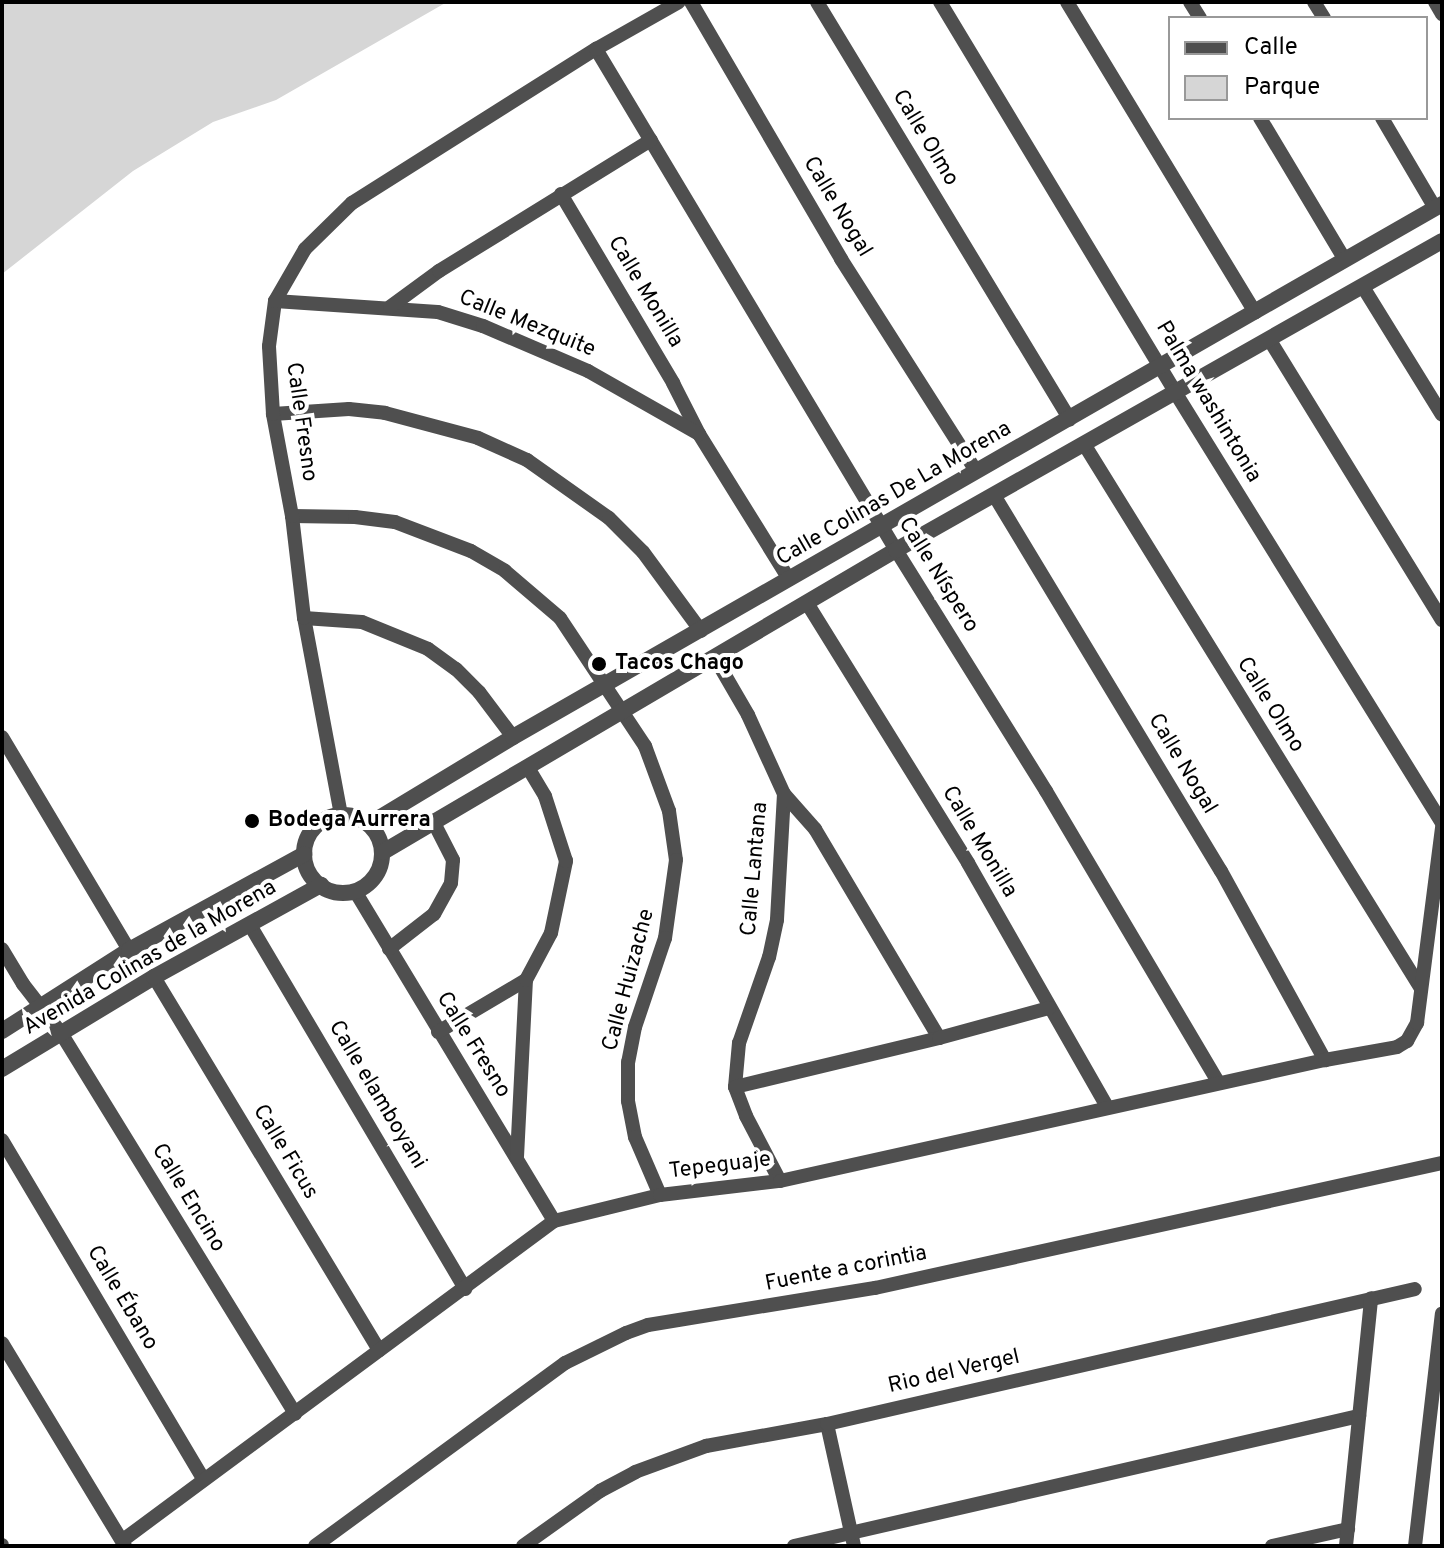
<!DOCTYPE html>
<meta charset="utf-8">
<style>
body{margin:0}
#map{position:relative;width:1444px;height:1548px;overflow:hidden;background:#fff;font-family:Overpass,sans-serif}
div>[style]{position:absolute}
.green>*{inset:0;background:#d6d6d6}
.minor>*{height:14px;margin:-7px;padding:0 7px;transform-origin:7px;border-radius:7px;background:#4f4f4f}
.tertiary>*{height:16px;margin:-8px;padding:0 8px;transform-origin:8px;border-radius:8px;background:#4f4f4f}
.tertiary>.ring{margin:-8px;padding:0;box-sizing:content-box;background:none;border:16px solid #4f4f4f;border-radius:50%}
.dots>*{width:22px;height:22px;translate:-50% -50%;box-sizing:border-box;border:4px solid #fff;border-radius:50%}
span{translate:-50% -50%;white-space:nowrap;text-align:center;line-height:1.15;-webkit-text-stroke:8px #fff;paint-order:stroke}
.street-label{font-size:22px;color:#000}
.poi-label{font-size:22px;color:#000;font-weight:700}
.left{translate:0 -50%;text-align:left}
.frame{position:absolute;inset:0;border:4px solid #000;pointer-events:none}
.legend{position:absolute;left:1168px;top:16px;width:260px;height:104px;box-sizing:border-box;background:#fff;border:2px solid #999;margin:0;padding:10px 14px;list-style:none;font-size:24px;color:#000}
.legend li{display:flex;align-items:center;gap:16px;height:40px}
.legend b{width:40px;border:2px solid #999}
</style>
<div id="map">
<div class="green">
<div style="clip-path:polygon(2px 2px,447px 2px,276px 100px,213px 122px,133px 171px,2px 274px)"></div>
</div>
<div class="minor">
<div style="left:691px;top:2px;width:298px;rotate:59.7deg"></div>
<div style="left:841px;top:259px;width:251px;rotate:57.5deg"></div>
<div style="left:817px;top:2px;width:488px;rotate:58.8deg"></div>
<div style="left:940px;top:2px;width:455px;rotate:58.9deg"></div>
<div style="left:1175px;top:392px;width:507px;rotate:58.22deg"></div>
<div style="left:1067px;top:2px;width:363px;rotate:58.8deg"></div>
<div style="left:1190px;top:2px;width:19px;rotate:58deg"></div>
<div style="left:1314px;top:2px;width:19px;rotate:58deg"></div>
<div style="left:1435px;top:2px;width:14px;rotate:60deg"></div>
<div style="left:596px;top:49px;width:584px;rotate:59.09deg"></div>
<div style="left:896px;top:550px;width:284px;rotate:58.1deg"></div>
<div style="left:1046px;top:791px;width:339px;rotate:59.4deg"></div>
<div style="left:1260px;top:118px;width:165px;rotate:59.1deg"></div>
<div style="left:1382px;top:118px;width:104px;rotate:59.5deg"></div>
<div style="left:561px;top:194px;width:220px;rotate:59.3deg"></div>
<div style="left:673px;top:383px;width:57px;rotate:63deg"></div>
<div style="left:699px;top:434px;width:171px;rotate:58.2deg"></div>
<div style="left:1363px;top:287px;width:150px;rotate:58.3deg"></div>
<div style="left:275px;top:301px;width:163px;rotate:3.9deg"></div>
<div style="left:438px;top:312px;width:47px;rotate:17.3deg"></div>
<div style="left:483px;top:326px;width:114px;rotate:23.2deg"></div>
<div style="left:588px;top:371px;width:128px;rotate:29.6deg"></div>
<div style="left:390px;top:307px;width:61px;rotate:-36.3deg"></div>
<div style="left:439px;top:271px;width:249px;rotate:-31.7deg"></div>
<div style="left:1269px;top:339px;width:330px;rotate:58.4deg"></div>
<div style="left:273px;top:414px;width:76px;rotate:-3.8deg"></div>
<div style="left:349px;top:409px;width:36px;rotate:6deg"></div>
<div style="left:385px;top:413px;width:96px;rotate:15deg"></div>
<div style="left:478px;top:438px;width:54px;rotate:24.2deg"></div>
<div style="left:527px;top:460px;width:100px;rotate:35.3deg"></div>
<div style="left:609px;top:518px;width:48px;rotate:45deg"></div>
<div style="left:643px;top:552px;width:98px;rotate:53.7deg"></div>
<div style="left:1084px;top:444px;width:639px;rotate:58.25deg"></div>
<div style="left:994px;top:495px;width:439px;rotate:58.9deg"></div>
<div style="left:1221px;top:871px;width:216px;rotate:61.2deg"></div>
<div style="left:292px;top:516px;width:63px;rotate:0.9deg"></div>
<div style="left:355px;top:517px;width:40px;rotate:7.1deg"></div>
<div style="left:395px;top:522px;width:81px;rotate:20.9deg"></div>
<div style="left:471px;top:551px;width:39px;rotate:30deg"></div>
<div style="left:505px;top:571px;width:72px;rotate:40.5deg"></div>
<div style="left:560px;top:618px;width:154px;rotate:56.4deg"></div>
<div style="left:645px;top:746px;width:69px;rotate:69.7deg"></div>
<div style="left:669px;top:811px;width:49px;rotate:81.9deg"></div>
<div style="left:676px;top:860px;width:79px;rotate:98deg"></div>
<div style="left:665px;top:938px;width:94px;rotate:108.6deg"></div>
<div style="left:635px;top:1027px;width:36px;rotate:101deg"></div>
<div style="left:628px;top:1062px;width:39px;rotate:90deg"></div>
<div style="left:628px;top:1101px;width:37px;rotate:79deg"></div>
<div style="left:635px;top:1137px;width:63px;rotate:66.7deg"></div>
<div style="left:807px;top:603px;width:306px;rotate:58.2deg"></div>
<div style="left:968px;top:863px;width:281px;rotate:60.3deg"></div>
<div style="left:304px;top:618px;width:58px;rotate:3.9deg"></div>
<div style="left:362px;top:622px;width:71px;rotate:22.2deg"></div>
<div style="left:428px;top:649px;width:34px;rotate:36deg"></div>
<div style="left:456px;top:669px;width:33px;rotate:45deg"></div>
<div style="left:479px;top:692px;width:56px;rotate:52.9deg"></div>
<div style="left:715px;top:658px;width:66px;rotate:59.9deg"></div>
<div style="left:748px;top:715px;width:87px;rotate:65.5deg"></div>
<div style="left:784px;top:794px;width:126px;rotate:93.2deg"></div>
<div style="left:777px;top:920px;width:38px;rotate:102deg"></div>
<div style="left:769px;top:957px;width:91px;rotate:109.2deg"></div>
<div style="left:739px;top:1043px;width:44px;rotate:95.2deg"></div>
<div style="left:735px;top:1087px;width:31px;rotate:69deg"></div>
<div style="left:746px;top:1116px;width:73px;rotate:62.4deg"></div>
<div style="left:2px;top:737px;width:248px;rotate:59.2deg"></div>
<div style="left:784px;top:794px;width:47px;rotate:48.5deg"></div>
<div style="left:815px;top:829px;width:243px;rotate:59.3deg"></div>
<div style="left:341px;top:815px;width:200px;rotate:-100.6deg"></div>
<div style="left:304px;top:618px;width:103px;rotate:-96.7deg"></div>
<div style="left:292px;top:516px;width:104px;rotate:-100.6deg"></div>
<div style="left:273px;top:414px;width:68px;rotate:-93.4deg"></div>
<div style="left:269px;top:346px;width:45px;rotate:-82.4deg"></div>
<div style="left:275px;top:301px;width:60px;rotate:-60deg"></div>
<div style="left:305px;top:249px;width:66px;rotate:-44.4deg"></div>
<div style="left:352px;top:203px;width:289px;rotate:-32.3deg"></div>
<div style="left:596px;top:49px;width:95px;rotate:-29.5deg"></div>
<div style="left:355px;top:891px;width:385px;rotate:58.9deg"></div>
<div style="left:250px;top:925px;width:423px;rotate:59.4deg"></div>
<div style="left:2px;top:949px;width:41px;rotate:59deg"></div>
<div style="left:23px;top:984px;width:62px;rotate:52.2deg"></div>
<div style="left:61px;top:1033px;width:447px;rotate:58.4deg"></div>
<div style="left:389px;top:949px;width:57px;rotate:-37.9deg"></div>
<div style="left:434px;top:914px;width:35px;rotate:-61deg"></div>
<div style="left:451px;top:883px;width:23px;rotate:-85deg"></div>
<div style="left:453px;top:860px;width:44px;rotate:-117.1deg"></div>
<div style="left:154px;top:977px;width:436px;rotate:58.9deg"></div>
<div style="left:438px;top:1032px;width:102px;rotate:-30.6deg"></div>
<div style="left:735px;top:1087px;width:210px;rotate:-13.5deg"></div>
<div style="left:939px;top:1038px;width:114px;rotate:-15.3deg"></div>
<div style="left:2px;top:1140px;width:395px;rotate:59.3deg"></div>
<div style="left:517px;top:1157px;width:177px;rotate:-87.1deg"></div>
<div style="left:526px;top:980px;width:53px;rotate:-62deg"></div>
<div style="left:551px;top:933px;width:74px;rotate:-78.2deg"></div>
<div style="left:566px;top:861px;width:68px;rotate:-107.9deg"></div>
<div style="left:545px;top:796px;width:31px;rotate:-121deg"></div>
<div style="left:2px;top:1343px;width:237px;rotate:58.8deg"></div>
<div style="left:827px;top:1424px;width:125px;rotate:77.5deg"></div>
<div style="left:123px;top:1540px;width:536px;rotate:-36.51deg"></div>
<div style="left:554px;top:1221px;width:109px;rotate:-13.8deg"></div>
<div style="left:660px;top:1195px;width:121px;rotate:-6.7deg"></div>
<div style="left:780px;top:1181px;width:558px;rotate:-12.52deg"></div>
<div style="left:1325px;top:1060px;width:73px;rotate:-10.2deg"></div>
<div style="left:1397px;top:1047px;width:12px;rotate:-31deg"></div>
<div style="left:1407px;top:1041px;width:21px;rotate:-61deg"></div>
<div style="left:1417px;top:1023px;width:198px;rotate:-82.7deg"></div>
<div style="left:2px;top:1545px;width:1px;rotate:90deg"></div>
<div style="left:315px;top:1546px;width:310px;rotate:-36.2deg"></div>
<div style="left:565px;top:1363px;width:68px;rotate:-26.2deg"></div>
<div style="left:626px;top:1333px;width:23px;rotate:-20deg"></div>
<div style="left:648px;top:1325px;width:230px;rotate:-9.3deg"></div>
<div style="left:875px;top:1288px;width:581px;rotate:-12.43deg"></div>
<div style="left:523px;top:1546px;width:95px;rotate:-35.5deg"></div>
<div style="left:600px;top:1491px;width:40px;rotate:-28deg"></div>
<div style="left:635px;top:1472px;width:76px;rotate:-20.1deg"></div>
<div style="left:706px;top:1446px;width:123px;rotate:-10.3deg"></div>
<div style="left:827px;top:1424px;width:603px;rotate:-12.93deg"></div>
<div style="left:794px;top:1546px;width:580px;rotate:-12.96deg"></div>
<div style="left:1272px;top:1546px;width:78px;rotate:-12.6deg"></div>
<div style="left:1346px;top:1546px;width:249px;rotate:-84.2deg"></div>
<div style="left:1415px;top:1546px;width:234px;rotate:-83.4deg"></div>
</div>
<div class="tertiary">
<div class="ring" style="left:304px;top:815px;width:62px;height:62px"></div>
<div style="left:369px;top:824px;width:168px;rotate:-31.1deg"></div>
<div style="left:513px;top:737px;width:1071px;rotate:-29.84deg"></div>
<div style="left:383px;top:852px;width:595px;rotate:-30.49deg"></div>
<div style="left:896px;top:550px;width:627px;rotate:-29.51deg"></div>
<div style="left:2px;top:1031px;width:151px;rotate:-32.5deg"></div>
<div style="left:129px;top:950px;width:200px;rotate:-28.7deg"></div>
<div style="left:2px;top:1069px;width:178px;rotate:-31.2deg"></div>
<div style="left:154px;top:977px;width:191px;rotate:-28.9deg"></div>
</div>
<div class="dots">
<div style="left:599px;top:664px;background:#000"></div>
<div style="left:252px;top:821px;background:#000"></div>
</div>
<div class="street-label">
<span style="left:925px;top:138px;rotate:59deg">Calle Olmo</span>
<span style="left:837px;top:207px;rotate:59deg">Calle Nogal</span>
<span style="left:645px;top:292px;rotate:59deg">Calle Monilla</span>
<span style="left:527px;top:324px;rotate:22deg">Calle Mezquite</span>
<span style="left:1208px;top:402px;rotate:59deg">Palma washintonia</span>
<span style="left:301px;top:422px;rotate:82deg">Calle Fresno</span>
<span style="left:894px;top:494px;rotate:-30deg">Calle Colinas De La Morena</span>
<span style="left:938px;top:575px;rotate:58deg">Calle Níspero</span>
<span style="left:1270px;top:705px;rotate:58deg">Calle Olmo</span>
<span style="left:1182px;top:764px;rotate:59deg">Calle Nogal</span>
<span style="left:979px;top:842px;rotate:59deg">Calle Monilla</span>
<span style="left:755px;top:869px;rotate:-85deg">Calle Lantana</span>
<span style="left:150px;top:958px;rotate:-30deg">Avenida Colinas de la Morena</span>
<span style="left:629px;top:980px;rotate:-75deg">Calle Huizache</span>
<span style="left:473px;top:1045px;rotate:58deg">Calle Fresno</span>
<span style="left:377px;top:1095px;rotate:59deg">Calle elamboyani</span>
<span style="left:285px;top:1152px;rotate:59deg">Calle Ficus</span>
<span style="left:720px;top:1166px;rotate:-7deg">Tepeguaje</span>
<span style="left:188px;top:1198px;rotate:59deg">Calle Encino</span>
<span style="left:846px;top:1269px;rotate:-11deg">Fuente a corintia</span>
<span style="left:122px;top:1298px;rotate:59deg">Calle Ébano</span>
<span style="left:954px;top:1372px;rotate:-13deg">Rio del Vergel</span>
</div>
<div class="poi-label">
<span class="left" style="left:615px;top:664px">Tacos Chago</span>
<span class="left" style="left:268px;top:821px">Bodega Aurrera</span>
</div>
<div class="frame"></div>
<ul class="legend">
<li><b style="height:10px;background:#4f4f4f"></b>Calle</li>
<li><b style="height:22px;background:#d6d6d6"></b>Parque</li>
</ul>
</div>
